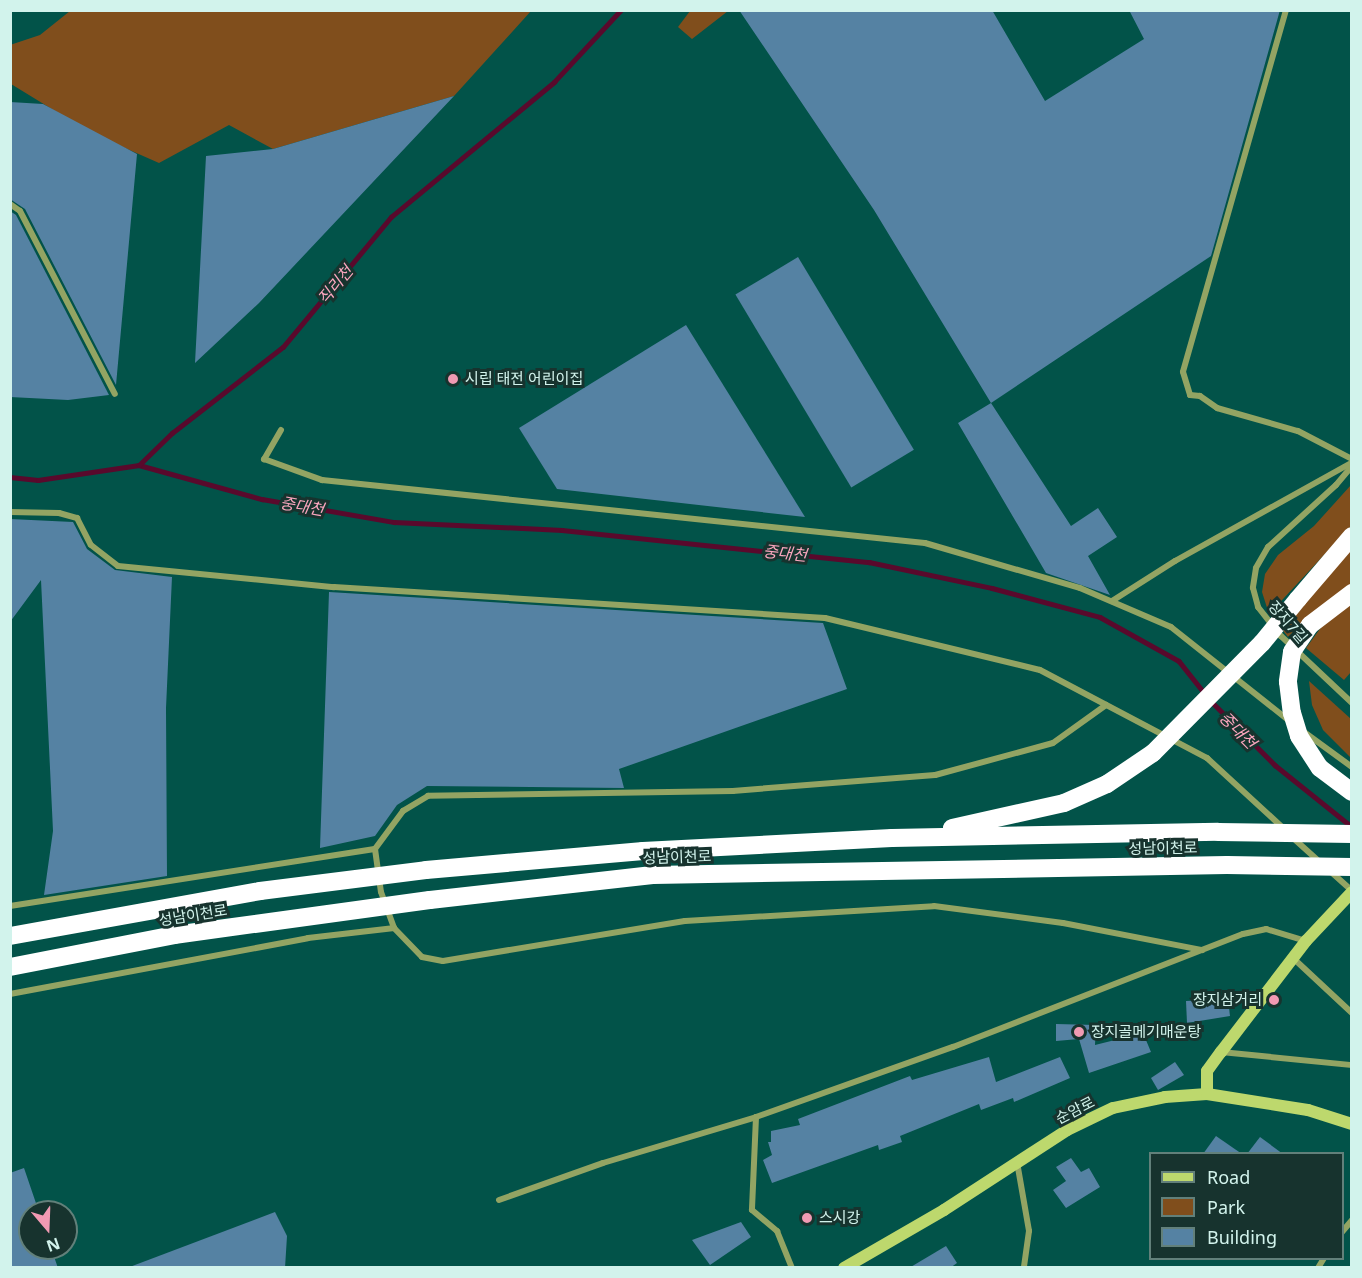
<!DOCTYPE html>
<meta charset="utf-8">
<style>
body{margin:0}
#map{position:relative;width:1362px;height:1278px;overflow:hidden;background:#025349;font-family:"Noto Sans","Noto Sans KR",sans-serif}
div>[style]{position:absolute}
.green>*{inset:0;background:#804e1c}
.stream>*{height:4.5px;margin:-2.25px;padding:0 2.25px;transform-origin:2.25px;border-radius:2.25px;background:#59092c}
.building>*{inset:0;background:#5582a3;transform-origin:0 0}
.street>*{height:6px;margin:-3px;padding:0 3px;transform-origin:3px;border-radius:3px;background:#93a463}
.secondary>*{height:12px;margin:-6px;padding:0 6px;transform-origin:6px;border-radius:6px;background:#bdd86d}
.highway>*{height:18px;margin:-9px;padding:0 9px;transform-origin:9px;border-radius:9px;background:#fff}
.highway-bridge>*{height:18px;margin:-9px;padding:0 9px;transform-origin:9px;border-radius:9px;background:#fff}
.dots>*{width:16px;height:16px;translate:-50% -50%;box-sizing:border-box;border:3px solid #17332e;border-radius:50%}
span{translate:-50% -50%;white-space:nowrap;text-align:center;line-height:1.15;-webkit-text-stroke:6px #17332e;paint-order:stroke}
.poi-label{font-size:15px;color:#d2f3ec}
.left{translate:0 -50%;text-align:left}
.right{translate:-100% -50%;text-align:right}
.street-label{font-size:15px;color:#d2f3ec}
.water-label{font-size:16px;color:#fca7bf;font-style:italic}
.frame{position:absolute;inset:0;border:12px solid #d2f3ec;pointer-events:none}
.legend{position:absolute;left:1149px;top:1152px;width:195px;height:108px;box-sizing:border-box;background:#17332e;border:2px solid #62807a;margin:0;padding:8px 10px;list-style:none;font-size:18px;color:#d2f3ec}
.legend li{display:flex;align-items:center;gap:12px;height:30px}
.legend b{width:30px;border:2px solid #62807a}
.north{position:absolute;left:18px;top:1200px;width:60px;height:60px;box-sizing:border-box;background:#17332e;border:2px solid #62807a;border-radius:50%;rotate:161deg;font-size:16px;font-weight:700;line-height:24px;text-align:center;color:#d2f3ec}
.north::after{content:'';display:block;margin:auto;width:21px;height:27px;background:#f19ab3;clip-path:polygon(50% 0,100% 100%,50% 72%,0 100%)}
</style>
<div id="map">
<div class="green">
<div style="clip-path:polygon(70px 11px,531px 11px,454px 96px,273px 149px,229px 125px,159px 163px,91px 133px,11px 84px,10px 45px,40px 35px)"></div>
<div style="clip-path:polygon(690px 11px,690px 10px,728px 11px,692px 39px,678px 27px)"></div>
<div style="clip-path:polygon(1351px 485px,1351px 526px,1269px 614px,1262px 592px,1265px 574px,1278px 555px,1314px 526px)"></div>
<div style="clip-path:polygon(1351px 548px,1351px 586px,1304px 621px,1288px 637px,1281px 628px)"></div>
<div style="clip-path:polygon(1351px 603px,1351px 672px,1344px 680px,1306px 648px,1322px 626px)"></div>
<div style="clip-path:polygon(1309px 681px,1351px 719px,1351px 758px,1323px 730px,1312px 705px)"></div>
</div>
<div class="stream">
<div style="left:139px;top:465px;width:128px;rotate:15.5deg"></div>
<div style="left:262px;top:499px;width:134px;rotate:9.9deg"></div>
<div style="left:394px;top:522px;width:168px;rotate:2.7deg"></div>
<div style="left:562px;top:530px;width:309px;rotate:6deg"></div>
<div style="left:869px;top:562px;width:126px;rotate:11.9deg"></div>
<div style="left:992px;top:588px;width:112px;rotate:15deg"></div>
<div style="left:1100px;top:617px;width:90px;rotate:29.1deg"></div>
<div style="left:1179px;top:661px;width:43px;rotate:51.5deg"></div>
<div style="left:10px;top:477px;width:28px;rotate:6deg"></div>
<div style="left:38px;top:480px;width:102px;rotate:-8.4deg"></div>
<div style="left:139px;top:465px;width:46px;rotate:-44.1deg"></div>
<div style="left:172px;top:433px;width:140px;rotate:-37.8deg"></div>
<div style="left:283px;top:347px;width:169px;rotate:-50.3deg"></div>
<div style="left:391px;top:217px;width:212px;rotate:-39.6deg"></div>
<div style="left:554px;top:82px;width:98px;rotate:-47.1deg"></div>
<div style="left:1211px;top:701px;width:91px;rotate:45deg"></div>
<div style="left:1275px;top:765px;width:99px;rotate:38.8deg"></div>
</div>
<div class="building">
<div style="clip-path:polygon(739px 10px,992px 10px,1045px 101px,1144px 39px,1129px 10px,1280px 10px,1211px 256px,991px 403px,874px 210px)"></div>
<div style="clip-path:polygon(454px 96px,259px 303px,195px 363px,206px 156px,273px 149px)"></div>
<div style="clip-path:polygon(10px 102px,43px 104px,137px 154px,116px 385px,25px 209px,10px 199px)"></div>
<div style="clip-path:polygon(10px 211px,16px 215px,109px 395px,68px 400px,10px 397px)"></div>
<div style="left:798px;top:257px;width:225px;height:73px;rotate:59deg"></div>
<div style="clip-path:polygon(686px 325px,805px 517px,557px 489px,519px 428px)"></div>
<div style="clip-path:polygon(991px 403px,1071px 526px,1098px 508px,1117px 537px,1088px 556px,1110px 595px,1046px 573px,958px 423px)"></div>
<div style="clip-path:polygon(10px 519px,73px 522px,87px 549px,115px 570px,172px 577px,166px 708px,167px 876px,44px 895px,53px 831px,41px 580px,10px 622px)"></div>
<div style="clip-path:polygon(329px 592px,823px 623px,847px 689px,619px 769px,624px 788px,427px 786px,397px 805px,375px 836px,320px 848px)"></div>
<div style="clip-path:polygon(1228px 999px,1230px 1016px,1187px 1023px,1186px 1001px)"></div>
<div style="clip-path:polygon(1056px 1024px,1096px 1025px,1095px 1045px,1143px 1033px,1151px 1052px,1089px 1073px,1079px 1039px,1056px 1041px)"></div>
<div style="clip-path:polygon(989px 1057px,996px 1082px,1060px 1057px,1070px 1078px,1014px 1102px,1013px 1098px,981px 1110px,979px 1104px,900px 1136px,902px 1142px,879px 1150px,878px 1145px,772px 1183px,763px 1160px,772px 1155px,768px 1142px,771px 1142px,771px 1131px,800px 1125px,798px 1119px,910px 1076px,912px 1080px)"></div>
<div style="clip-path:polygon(1175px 1062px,1184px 1075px,1158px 1090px,1151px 1078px)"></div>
<div style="clip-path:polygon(1216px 1136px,1242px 1154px,1203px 1154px)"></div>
<div style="clip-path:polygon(1260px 1137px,1283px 1154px,1247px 1154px)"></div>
<div style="clip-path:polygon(1071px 1158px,1081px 1172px,1089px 1168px,1100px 1187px,1066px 1208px,1053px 1190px,1066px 1181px,1056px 1167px)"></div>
<div style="clip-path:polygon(24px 1168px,39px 1212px,30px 1212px,30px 1248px,51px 1248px,58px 1268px,10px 1268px,10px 1173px)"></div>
<div style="clip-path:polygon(275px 1212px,287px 1236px,285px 1268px,127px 1268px)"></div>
<div style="clip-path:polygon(741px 1222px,751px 1237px,710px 1265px,692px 1240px)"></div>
<div style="clip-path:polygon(946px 1246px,957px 1263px,950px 1268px,909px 1268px)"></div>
</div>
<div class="street">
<div style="left:1286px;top:10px;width:376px;rotate:105.9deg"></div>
<div style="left:1183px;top:372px;width:24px;rotate:73deg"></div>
<div style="left:1190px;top:395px;width:10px;rotate:6deg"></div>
<div style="left:1200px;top:396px;width:21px;rotate:35deg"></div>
<div style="left:1217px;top:408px;width:84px;rotate:15.9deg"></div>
<div style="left:1298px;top:431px;width:61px;rotate:27.4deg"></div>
<div style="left:10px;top:204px;width:12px;rotate:35deg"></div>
<div style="left:20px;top:211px;width:206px;rotate:62.6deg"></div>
<div style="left:281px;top:430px;width:34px;rotate:120deg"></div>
<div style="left:264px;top:459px;width:62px;rotate:19.9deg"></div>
<div style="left:322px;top:480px;width:606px;rotate:5.96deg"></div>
<div style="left:925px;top:543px;width:161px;rotate:16.2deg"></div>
<div style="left:1080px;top:588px;width:99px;rotate:23.2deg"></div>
<div style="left:1171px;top:627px;width:153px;rotate:38.4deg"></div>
<div style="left:1352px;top:466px;width:25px;rotate:130deg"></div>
<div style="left:1336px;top:485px;width:92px;rotate:137.6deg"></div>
<div style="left:1268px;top:547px;width:24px;rotate:120deg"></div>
<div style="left:1256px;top:568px;width:20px;rotate:99deg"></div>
<div style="left:1253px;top:588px;width:20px;rotate:75deg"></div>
<div style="left:1258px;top:607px;width:37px;rotate:52deg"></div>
<div style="left:1281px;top:636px;width:98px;rotate:43.3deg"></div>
<div style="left:10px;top:512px;width:49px;rotate:1.2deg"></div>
<div style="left:59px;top:513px;width:19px;rotate:16deg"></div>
<div style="left:77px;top:518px;width:30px;rotate:63deg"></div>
<div style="left:91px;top:545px;width:34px;rotate:38deg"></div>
<div style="left:118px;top:566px;width:217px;rotate:5.6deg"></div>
<div style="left:334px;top:587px;width:492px;rotate:3.6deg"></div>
<div style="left:825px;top:618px;width:221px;rotate:13.6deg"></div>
<div style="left:1040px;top:670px;width:189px;rotate:27.8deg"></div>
<div style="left:1207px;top:758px;width:103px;rotate:42.6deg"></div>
<div style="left:1112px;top:601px;width:75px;rotate:-32.4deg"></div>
<div style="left:1175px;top:561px;width:201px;rotate:-29.1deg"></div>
<div style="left:1106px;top:705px;width:65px;rotate:144.4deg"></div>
<div style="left:1053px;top:743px;width:122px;rotate:164.8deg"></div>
<div style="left:935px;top:775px;width:203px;rotate:175.5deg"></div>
<div style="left:733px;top:791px;width:305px;rotate:179.1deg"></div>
<div style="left:428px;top:796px;width:29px;rotate:149deg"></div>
<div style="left:403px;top:811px;width:47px;rotate:126.4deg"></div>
<div style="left:375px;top:849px;width:43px;rotate:82.1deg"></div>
<div style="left:381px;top:892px;width:38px;rotate:70deg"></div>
<div style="left:394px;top:928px;width:40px;rotate:46deg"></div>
<div style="left:422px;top:957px;width:21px;rotate:11deg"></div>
<div style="left:443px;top:961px;width:245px;rotate:-9.4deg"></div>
<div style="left:685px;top:921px;width:249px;rotate:-3.4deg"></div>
<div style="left:934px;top:906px;width:130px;rotate:7.5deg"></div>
<div style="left:1063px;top:923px;width:142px;rotate:11deg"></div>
<div style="left:1304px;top:732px;width:59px;rotate:36.1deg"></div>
<div style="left:1292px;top:837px;width:38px;rotate:42deg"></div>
<div style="left:1330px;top:871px;width:30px;rotate:42deg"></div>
<div style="left:10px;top:906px;width:369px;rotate:-8.9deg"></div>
<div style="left:1293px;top:958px;width:81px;rotate:43deg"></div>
<div style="left:10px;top:994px;width:303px;rotate:-10.6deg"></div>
<div style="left:308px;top:938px;width:87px;rotate:-6.6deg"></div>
<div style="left:1221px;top:1052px;width:132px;rotate:5.7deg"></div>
<div style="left:756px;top:1117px;width:93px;rotate:92.5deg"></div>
<div style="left:752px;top:1210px;width:33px;rotate:40deg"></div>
<div style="left:777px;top:1231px;width:40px;rotate:68deg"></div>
<div style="left:1017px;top:1162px;width:70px;rotate:80.1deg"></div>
<div style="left:1029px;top:1231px;width:37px;rotate:98deg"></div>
<div style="left:499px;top:1200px;width:110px;rotate:-19.6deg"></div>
<div style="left:603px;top:1163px;width:160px;rotate:-16.7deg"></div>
<div style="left:756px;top:1117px;width:209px;rotate:-19.6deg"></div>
<div style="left:953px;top:1047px;width:311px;rotate:-21.3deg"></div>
<div style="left:1243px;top:934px;width:24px;rotate:-12deg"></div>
<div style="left:1266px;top:929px;width:42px;rotate:16.7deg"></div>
<div style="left:1342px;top:1232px;width:16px;rotate:-50deg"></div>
<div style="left:1318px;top:1268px;width:12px;rotate:-59deg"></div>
</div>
<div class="secondary">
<div style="left:1207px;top:1094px;width:23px;rotate:-90deg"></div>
<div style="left:1207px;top:1071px;width:24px;rotate:-54deg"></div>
<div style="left:1221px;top:1052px;width:140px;rotate:-52.6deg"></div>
<div style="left:1306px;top:941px;width:67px;rotate:-46.8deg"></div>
<div style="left:844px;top:1268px;width:116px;rotate:-30.1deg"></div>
<div style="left:944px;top:1210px;width:147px;rotate:-33deg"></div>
<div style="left:1067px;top:1130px;width:51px;rotate:-25.6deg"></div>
<div style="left:1113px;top:1108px;width:53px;rotate:-11.9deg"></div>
<div style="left:1165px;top:1097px;width:42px;rotate:-4.1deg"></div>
<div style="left:1207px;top:1094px;width:102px;rotate:9deg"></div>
<div style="left:1308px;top:1110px;width:46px;rotate:17.7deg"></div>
</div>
<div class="highway">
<div style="left:1298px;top:599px;width:83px;rotate:-49.4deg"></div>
<div style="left:1310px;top:625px;width:53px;rotate:-37.3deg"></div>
<div style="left:952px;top:828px;width:115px;rotate:-12.6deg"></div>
<div style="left:426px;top:870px;width:218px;rotate:-5deg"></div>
<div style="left:643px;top:851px;width:249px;rotate:-3deg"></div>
<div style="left:892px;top:838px;width:326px;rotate:-1.1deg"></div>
<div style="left:430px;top:900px;width:224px;rotate:-6.4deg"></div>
<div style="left:653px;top:875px;width:574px;rotate:-1deg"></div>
</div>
<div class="highway-bridge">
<div style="left:1310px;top:625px;width:32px;rotate:124deg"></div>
<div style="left:1292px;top:652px;width:30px;rotate:98deg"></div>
<div style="left:1288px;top:682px;width:31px;rotate:83deg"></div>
<div style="left:1292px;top:713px;width:24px;rotate:73deg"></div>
<div style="left:1299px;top:736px;width:38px;rotate:57deg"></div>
<div style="left:1320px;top:768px;width:40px;rotate:37deg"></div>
<div style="left:1064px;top:803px;width:47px;rotate:-23.8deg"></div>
<div style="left:1107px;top:784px;width:55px;rotate:-34deg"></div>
<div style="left:1153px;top:753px;width:155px;rotate:-45.3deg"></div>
<div style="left:1262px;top:643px;width:57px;rotate:-50.7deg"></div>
<div style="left:1218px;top:832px;width:134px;rotate:0.9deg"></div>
<div style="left:1227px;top:865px;width:125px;rotate:0.9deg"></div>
<div style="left:10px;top:936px;width:254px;rotate:-10.2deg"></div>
<div style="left:260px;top:891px;width:167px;rotate:-7.2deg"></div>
<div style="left:10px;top:967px;width:167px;rotate:-11deg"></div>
<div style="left:174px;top:935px;width:258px;rotate:-7.8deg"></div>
</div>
<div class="dots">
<div style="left:453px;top:379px;background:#f19ab3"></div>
<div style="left:1274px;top:1000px;background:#f19ab3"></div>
<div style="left:1079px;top:1032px;background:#f19ab3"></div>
<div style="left:807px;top:1218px;background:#f19ab3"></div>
</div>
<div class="poi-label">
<span class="left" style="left:465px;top:379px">시립 태전 어린이집</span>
<span class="right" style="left:1262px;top:1000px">장지삼거리</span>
<span class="left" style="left:1091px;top:1032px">장지골메기매운탕</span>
<span class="left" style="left:819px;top:1218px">스시강</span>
</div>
<div class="street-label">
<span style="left:1288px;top:622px;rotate:49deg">장지7길</span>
<span style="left:1163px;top:848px;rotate:-1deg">성남이천로</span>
<span style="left:677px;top:857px;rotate:-2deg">성남이천로</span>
<span style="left:193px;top:915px;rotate:-9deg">성남이천로</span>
<span style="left:1075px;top:1110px;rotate:-27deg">순암로</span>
</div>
<div class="water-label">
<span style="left:335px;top:285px;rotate:-50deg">직리천</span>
<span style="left:302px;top:506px;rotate:10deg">중대천</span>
<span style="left:785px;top:553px;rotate:6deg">중대천</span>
<span style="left:1238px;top:730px;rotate:45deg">중대천</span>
</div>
<div class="frame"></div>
<ul class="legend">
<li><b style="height:8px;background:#bdd86d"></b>Road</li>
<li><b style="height:16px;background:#804e1c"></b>Park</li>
<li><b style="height:16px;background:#5582a3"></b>Building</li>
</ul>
<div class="north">N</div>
</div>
